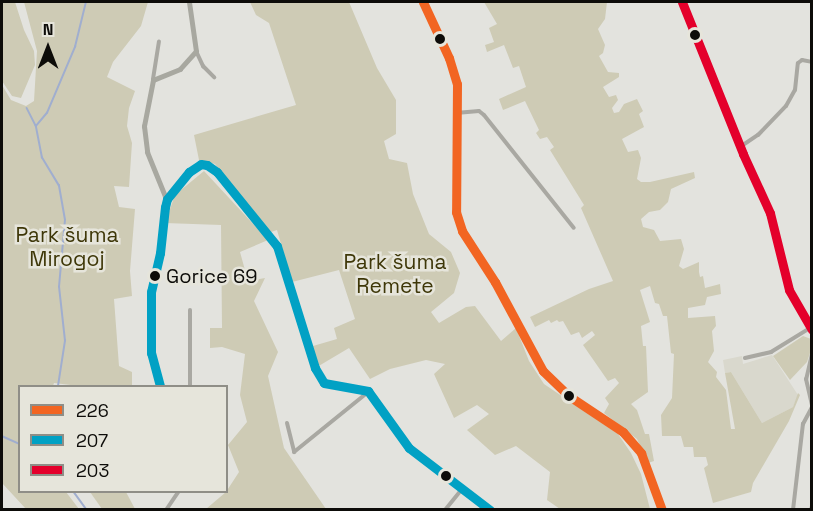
<!DOCTYPE html>
<meta charset="utf-8">
<style>
body{margin:0}
#map{position:relative;width:813px;height:511px;overflow:hidden;background:#e3e3de;font-family:"Space Grotesk",sans-serif}
div>[style]{position:absolute}
.built>*{inset:0;background:#d9d8cd}
.green>*{inset:0;background:#cecbb5}
.stream>*{height:1.5px;margin:-0.75px;padding:0 0.75px;transform-origin:0.75px;border-radius:0.75px;background:#a0aecf}
.street>*{height:4px;margin:-2px;padding:0 2px;transform-origin:2px;border-radius:2px;background:#a9a8a2}
.secondary>*{height:5px;margin:-2.5px;padding:0 2.5px;transform-origin:2.5px;border-radius:2.5px;background:#a8a8a0}
.bus-1>*{height:9px;margin:-4.5px;padding:0 4.5px;transform-origin:4.5px;border-radius:4.5px;background:#f26522}
.bus-2>*{height:9px;margin:-4.5px;padding:0 4.5px;transform-origin:4.5px;border-radius:4.5px;background:#01a1c4}
.bus-3>*{height:9px;margin:-4.5px;padding:0 4.5px;transform-origin:4.5px;border-radius:4.5px;background:#e4002b}
.dots>*{width:16px;height:16px;translate:-50% -50%;box-sizing:border-box;border:3px solid #e6e5db;border-radius:50%}
span{translate:-50% -50%;white-space:nowrap;text-align:center;line-height:1.15;-webkit-text-stroke:5px #e6e5db;paint-order:stroke}
.bus-label{font-size:20px;color:#0d0c09}
.left{translate:0 -50%;text-align:left}
.park-label{font-size:21px;color:#3e3708}
.frame{position:absolute;inset:0;border:3px solid #0d0c09;pointer-events:none}
.legend{position:absolute;left:18px;top:385px;width:210px;height:108px;box-sizing:border-box;background:#e6e5db;border:2px solid #8f8e87;margin:0;padding:8px 10px;list-style:none;font-size:18px;color:#0d0c09}
.legend li{display:flex;align-items:center;gap:12px;height:30px}
.legend b{width:30px;border:2px solid #8f8e87}
.north{position:absolute;left:18px;top:18px;width:60px;height:60px;-webkit-text-stroke:4px #e6e5db;paint-order:stroke;rotate:0deg;font-size:16px;font-weight:700;line-height:24px;text-align:center;color:#0d0c09}
.north::after{content:'';display:block;margin:auto;width:21px;height:27px;background:#0d0c09;clip-path:polygon(50% 0,100% 100%,50% 72%,0 100%)}
</style>
<div id="map">
<div class="built">
<div style="clip-path:polygon(772px 355px,798px 395px,793px 407px,762px 423px,731px 372px,725px 373px,723px 360px,742px 356px,743px 364px)"></div>
</div>
<div class="green">
<div style="clip-path:polygon(2px 2px,15px 2px,24px 30px,34px 51px,35px 65px,21px 98px,12px 96px,2px 81px)"></div>
<div style="clip-path:polygon(24px 2px,148px 2px,141px 26px,113px 62px,107px 77px,135px 91px,129px 108px,127px 126px,132px 143px,129px 187px,114px 186px,119px 207px,135px 209px,130px 271px,132px 296px,114px 299px,119px 366px,132px 372px,132px 386px,79px 386px,54px 383px,53px 386px,20px 386px,20px 492px,66px 492px,79px 509px,26px 509px,2px 483px,2px 85px,11px 100px,26px 106px,34px 101px,37px 51px)"></div>
<div style="clip-path:polygon(250px 2px,349px 2px,377px 68px,396px 100px,396px 134px,384px 141px,389px 159px,407px 163px,413px 194px,429px 234px,451px 252px,460px 273px,454px 293px,431px 312px,439px 323px,466px 307px,475px 306px,501px 341px,516px 328px,529px 361px,544px 384px,618px 434px,631px 453px,641px 474px,650px 509px,560px 509px,547px 500px,550px 472px,516px 446px,495px 455px,467px 430px,489px 414px,477px 405px,454px 418px,434px 374px,445px 364px,426px 360px,390px 369px,370px 379px,349px 348px,317px 367px,313px 346px,337px 339px,334px 328px,355px 319px,339px 270px,292px 282px,277px 230px,268px 233px,215px 164px,199px 160px,194px 135px,296px 105px,269px 23px,256px 15px)"></div>
<div style="clip-path:polygon(484px 2px,607px 2px,605px 19px,598px 29px,605px 45px,603px 53px,599px 56px,608px 72px,619px 73px,619px 77px,603px 87px,609px 97px,616px 95px,618px 100px,612px 108px,614px 113px,619px 112px,624px 104px,637px 99px,643px 111px,639px 114px,644px 127px,622px 139px,628px 152px,638px 150px,641px 158px,637px 179px,641px 182px,650px 182px,694px 172px,695px 178px,671px 189px,668px 202px,660px 210px,649px 212px,641px 219px,643px 227px,654px 230px,660px 241px,681px 239px,684px 249px,679px 266px,683px 269px,699px 262px,699px 272px,700px 277px,703px 276px,705px 288px,720px 284px,721px 294px,707px 297px,705px 305px,688px 308px,688px 318px,715px 316px,716px 326px,712px 331px,714px 351px,708px 362px,717px 372px,716px 377px,726px 390px,731px 429px,735px 429px,725px 373px,731px 372px,762px 423px,793px 407px,798px 393px,800px 395px,789px 421px,753px 483px,751px 492px,713px 503px,704px 468px,708px 465px,706px 457px,694px 457px,693px 447px,684px 447px,681px 436px,662px 436px,661px 415px,672px 398px,674px 354px,671px 353px,667px 316px,663px 316px,659px 304px,655px 303px,650px 286px,640px 290px,650px 322px,641px 326px,643px 346px,646px 346px,648px 392px,631px 404px,637px 410px,645px 434px,649px 434px,654px 461px,648px 463px,637px 439px,604px 413px,609px 404px,605px 398px,619px 383px,615px 378px,608px 381px,583px 345px,595px 335px,592px 331px,582px 338px,579px 332px,571px 335px,563px 321px,559px 322px,557px 320px,551px 323px,549px 320px,535px 327px,530px 317px,589px 289px,613px 281px,581px 208px,584px 205px,550px 150px,554px 147px,547px 137px,540px 139px,536px 133px,539px 130px,525px 101px,503px 110px,499px 99px,526px 87px,519px 66px,513px 68px,504px 45px,487px 52px,485px 45px,494px 42px,489px 28px,497px 24px)"></div>
<div style="clip-path:polygon(204px 171px,268px 240px,240px 252px,248px 281px,265px 278px,254px 301px,278px 352px,268px 376px,284px 448px,326px 509px,206px 509px,226px 492px,239px 472px,228px 445px,247px 422px,240px 395px,245px 354px,222px 347px,210px 348px,210px 328px,222px 328px,221px 225px,165px 223px,175px 195px)"></div>
<div style="clip-path:polygon(803px 336px,811px 339px,811px 350px,807px 362px,790px 380px,773px 356px)"></div>
<div style="clip-path:polygon(90px 492px,126px 492px,135px 509px,102px 509px)"></div>
</div>
<div class="stream">
<div style="left:27px;top:108px;width:20px;rotate:63deg"></div>
<div style="left:58px;top:386px;width:46px;rotate:-81.2deg"></div>
<div style="left:65px;top:341px;width:54px;rotate:-96.3deg"></div>
<div style="left:59px;top:287px;width:67px;rotate:-84.9deg"></div>
<div style="left:65px;top:220px;width:35px;rotate:-100deg"></div>
<div style="left:59px;top:186px;width:33px;rotate:-121deg"></div>
<div style="left:42px;top:158px;width:33px;rotate:-101deg"></div>
<div style="left:36px;top:126px;width:17px;rotate:-50deg"></div>
<div style="left:47px;top:113px;width:72px;rotate:-67deg"></div>
<div style="left:75px;top:47px;width:46px;rotate:-76.3deg"></div>
<div style="left:2px;top:436px;width:20px;rotate:24deg"></div>
<div style="left:74px;top:492px;width:22px;rotate:54deg"></div>
</div>
<div class="street">
<div style="left:196px;top:51px;width:17px;rotate:65deg"></div>
<div style="left:203px;top:66px;width:16px;rotate:45deg"></div>
<div style="left:153px;top:79px;width:38px;rotate:-81deg"></div>
<div style="left:456px;top:113px;width:23px;rotate:-5deg"></div>
<div style="left:479px;top:111px;width:6px;rotate:39deg"></div>
<div style="left:484px;top:115px;width:144px;rotate:51.5deg"></div>
<div style="left:740px;top:147px;width:22px;rotate:-34deg"></div>
<div style="left:758px;top:135px;width:40px;rotate:-46deg"></div>
<div style="left:786px;top:106px;width:18px;rotate:-61deg"></div>
<div style="left:795px;top:90px;width:27px;rotate:-84deg"></div>
<div style="left:798px;top:63px;width:5px;rotate:-37deg"></div>
<div style="left:802px;top:60px;width:10px;rotate:11deg"></div>
<div style="left:190px;top:310px;width:76px;rotate:90deg"></div>
<div style="left:812px;top:354px;width:26px;rotate:103deg"></div>
<div style="left:806px;top:379px;width:28px;rotate:77deg"></div>
<div style="left:745px;top:358px;width:27px;rotate:-13deg"></div>
<div style="left:771px;top:352px;width:46px;rotate:-31.6deg"></div>
<div style="left:160px;top:386px;width:34px;rotate:-105deg"></div>
<div style="left:151px;top:353px;width:61px;rotate:-90deg"></div>
<div style="left:151px;top:292px;width:40px;rotate:-77deg"></div>
<div style="left:160px;top:253px;width:54px;rotate:-82.6deg"></div>
<div style="left:287px;top:423px;width:30px;rotate:76deg"></div>
<div style="left:294px;top:452px;width:95px;rotate:-39deg"></div>
<div style="left:166px;top:510px;width:22px;rotate:-56deg"></div>
<div style="left:445px;top:510px;width:28px;rotate:-51deg"></div>
<div style="left:793px;top:510px;width:87px;rotate:-83.4deg"></div>
<div style="left:803px;top:424px;width:19px;rotate:-62deg"></div>
<div style="left:811px;top:510px;width:4px;rotate:-76deg"></div>
</div>
<div class="secondary">
<div style="left:189px;top:2px;width:49px;rotate:81.9deg"></div>
<div style="left:196px;top:51px;width:24px;rotate:132deg"></div>
<div style="left:180px;top:69px;width:29px;rotate:158deg"></div>
<div style="left:153px;top:80px;width:47px;rotate:101.1deg"></div>
<div style="left:144px;top:126px;width:26px;rotate:83deg"></div>
<div style="left:147px;top:152px;width:48px;rotate:67.8deg"></div>
<div style="left:165px;top:196px;width:4px;rotate:14deg"></div>
<div style="left:169px;top:197px;width:32px;rotate:-51deg"></div>
<div style="left:189px;top:172px;width:14px;rotate:-34deg"></div>
<div style="left:201px;top:164px;width:6px;rotate:9deg"></div>
<div style="left:207px;top:165px;width:12px;rotate:35deg"></div>
<div style="left:217px;top:172px;width:95px;rotate:51deg"></div>
<div style="left:277px;top:246px;width:128px;rotate:72.7deg"></div>
<div style="left:315px;top:368px;width:17px;rotate:59deg"></div>
<div style="left:324px;top:383px;width:45px;rotate:10.3deg"></div>
<div style="left:368px;top:391px;width:70px;rotate:54.3deg"></div>
<div style="left:409px;top:448px;width:103px;rotate:37.1deg"></div>
<div style="left:423px;top:2px;width:62px;rotate:65.1deg"></div>
<div style="left:449px;top:58px;width:27px;rotate:73deg"></div>
<div style="left:457px;top:84px;width:128px;rotate:90.4deg"></div>
<div style="left:456px;top:212px;width:20px;rotate:72deg"></div>
<div style="left:462px;top:231px;width:61px;rotate:57.1deg"></div>
<div style="left:495px;top:282px;width:101px;rotate:61.7deg"></div>
<div style="left:543px;top:371px;width:36px;rotate:44deg"></div>
<div style="left:569px;top:396px;width:65px;rotate:33.7deg"></div>
<div style="left:623px;top:432px;width:13px;rotate:48deg"></div>
<div style="left:632px;top:442px;width:14px;rotate:51deg"></div>
<div style="left:641px;top:453px;width:61px;rotate:69.8deg"></div>
<div style="left:682px;top:2px;width:36px;rotate:66deg"></div>
<div style="left:697px;top:35px;width:128px;rotate:68.9deg"></div>
<div style="left:743px;top:154px;width:65px;rotate:65.4deg"></div>
<div style="left:770px;top:213px;width:79px;rotate:76.1deg"></div>
<div style="left:789px;top:290px;width:47px;rotate:60.7deg"></div>
</div>
<div class="bus-1">
<div style="left:423px;top:2px;width:62px;rotate:65.1deg"></div>
<div style="left:449px;top:58px;width:27px;rotate:73deg"></div>
<div style="left:457px;top:84px;width:128px;rotate:90.4deg"></div>
<div style="left:456px;top:212px;width:20px;rotate:72deg"></div>
<div style="left:462px;top:231px;width:61px;rotate:57.1deg"></div>
<div style="left:495px;top:282px;width:101px;rotate:61.7deg"></div>
<div style="left:543px;top:371px;width:36px;rotate:44deg"></div>
<div style="left:569px;top:396px;width:65px;rotate:33.7deg"></div>
<div style="left:623px;top:432px;width:28px;rotate:49deg"></div>
<div style="left:641px;top:453px;width:61px;rotate:69.8deg"></div>
</div>
<div class="bus-2">
<div style="left:160px;top:386px;width:34px;rotate:-105deg"></div>
<div style="left:151px;top:353px;width:61px;rotate:-90deg"></div>
<div style="left:151px;top:292px;width:40px;rotate:-77deg"></div>
<div style="left:160px;top:253px;width:46px;rotate:-83.8deg"></div>
<div style="left:165px;top:207px;width:8px;rotate:-76deg"></div>
<div style="left:167px;top:199px;width:35px;rotate:-51deg"></div>
<div style="left:189px;top:172px;width:14px;rotate:-34deg"></div>
<div style="left:201px;top:164px;width:6px;rotate:9deg"></div>
<div style="left:207px;top:165px;width:12px;rotate:35deg"></div>
<div style="left:217px;top:172px;width:95px;rotate:51deg"></div>
<div style="left:277px;top:246px;width:128px;rotate:72.7deg"></div>
<div style="left:315px;top:368px;width:17px;rotate:59deg"></div>
<div style="left:324px;top:383px;width:45px;rotate:10.3deg"></div>
<div style="left:368px;top:391px;width:70px;rotate:54.3deg"></div>
<div style="left:409px;top:448px;width:102px;rotate:37.4deg"></div>
</div>
<div class="bus-3">
<div style="left:682px;top:2px;width:164px;rotate:68.1deg"></div>
<div style="left:743px;top:154px;width:65px;rotate:65.4deg"></div>
<div style="left:770px;top:213px;width:79px;rotate:76.1deg"></div>
<div style="left:789px;top:290px;width:46px;rotate:60.1deg"></div>
</div>
<div class="dots">
<div style="left:695px;top:35px;background:#0d0c09"></div>
<div style="left:440px;top:39px;background:#0d0c09"></div>
<div style="left:155px;top:276px;background:#0d0c09"></div>
<div style="left:569px;top:396px;background:#0d0c09"></div>
<div style="left:446px;top:476px;background:#0d0c09"></div>
</div>
<div class="bus-label">
<span class="left" style="left:166px;top:276px">Gorice 69</span>
</div>
<div class="park-label">
<span style="left:67px;top:247px">Park šuma<br>Mirogoj</span>
<span style="left:395px;top:274px">Park šuma<br>Remete</span>
</div>
<div class="frame"></div>
<ul class="legend">
<li><b style="height:8px;background:#f26522"></b>226</li>
<li><b style="height:8px;background:#01a1c4"></b>207</li>
<li><b style="height:8px;background:#e4002b"></b>203</li>
</ul>
<div class="north">N</div>
</div>
